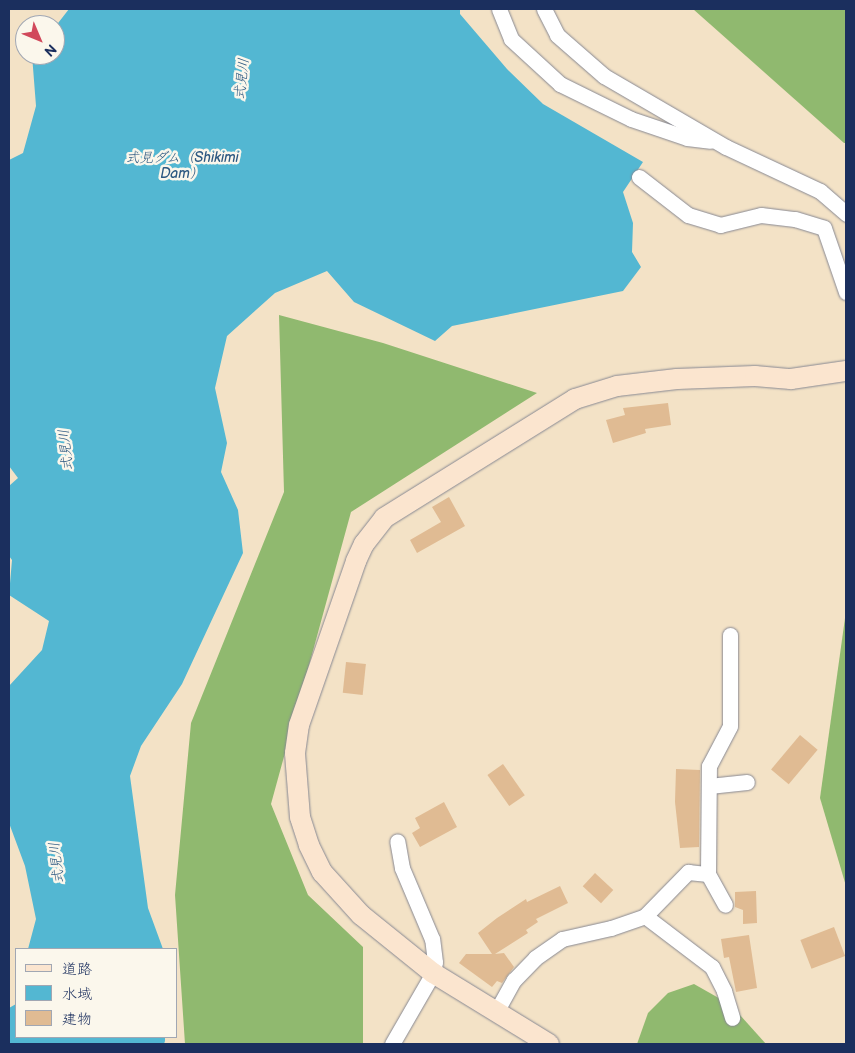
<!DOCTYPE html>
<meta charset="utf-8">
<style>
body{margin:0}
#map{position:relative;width:855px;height:1053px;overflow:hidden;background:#f3e2c6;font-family:"Balsamiq Sans","Klee One",sans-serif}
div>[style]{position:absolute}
.forest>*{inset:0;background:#90b96f}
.water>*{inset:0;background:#53b7d2}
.building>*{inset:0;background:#e0bb93;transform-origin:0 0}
.roads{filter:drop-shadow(0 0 1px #878892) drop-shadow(0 0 1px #878892)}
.street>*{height:15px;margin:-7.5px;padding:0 7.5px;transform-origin:7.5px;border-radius:7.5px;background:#fff}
.secondary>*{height:20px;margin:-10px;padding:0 10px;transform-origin:10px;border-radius:10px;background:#fbe5cf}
span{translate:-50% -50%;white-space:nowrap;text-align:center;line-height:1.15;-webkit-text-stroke:5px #fbf7ec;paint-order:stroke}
.water-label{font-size:14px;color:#2c5881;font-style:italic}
.frame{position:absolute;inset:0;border:10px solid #1b2f5e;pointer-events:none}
.legend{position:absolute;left:15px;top:948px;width:162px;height:90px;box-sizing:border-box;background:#fbf7ec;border:1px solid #a1a7b3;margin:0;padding:6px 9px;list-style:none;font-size:15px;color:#1b2f5e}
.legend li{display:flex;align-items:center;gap:10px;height:25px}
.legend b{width:25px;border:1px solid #a1a7b3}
.north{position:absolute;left:15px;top:15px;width:50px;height:50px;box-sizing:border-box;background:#fbf7ec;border:1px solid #a1a7b3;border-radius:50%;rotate:135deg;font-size:14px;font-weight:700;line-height:20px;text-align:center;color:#1b2f5e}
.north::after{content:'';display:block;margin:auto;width:18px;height:22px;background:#d1495b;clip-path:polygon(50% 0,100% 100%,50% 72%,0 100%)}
</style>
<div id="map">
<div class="forest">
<div style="clip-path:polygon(693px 9px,846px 9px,846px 143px,844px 143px)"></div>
<div style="clip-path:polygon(279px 315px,383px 343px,537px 393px,351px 512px,271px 804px,308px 895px,363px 947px,363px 1044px,185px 1044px,175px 895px,191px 723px,284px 492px)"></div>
<div style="clip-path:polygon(846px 611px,846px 886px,820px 798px)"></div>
<div style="clip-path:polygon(694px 984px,731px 1005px,766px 1044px,637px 1044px,648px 1013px,668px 993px)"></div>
</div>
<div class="water">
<div style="clip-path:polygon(69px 9px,460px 9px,460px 14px,507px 69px,543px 104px,643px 162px,623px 192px,633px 223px,632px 252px,641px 267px,623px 291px,452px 326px,435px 341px,354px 302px,327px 271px,275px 293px,227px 336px,215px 388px,227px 443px,221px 472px,238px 510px,243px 553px,182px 684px,141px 746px,130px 776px,148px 908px,163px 949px,28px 949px,36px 919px,25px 866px,9px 823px,9px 686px,42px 650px,49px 621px,9px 595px,12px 560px,9px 556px,9px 486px,18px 478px,9px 466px,9px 160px,23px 153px,36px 106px,32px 55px,55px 55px,55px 27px)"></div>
<div style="clip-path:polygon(16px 1004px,16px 1037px,165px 1037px,165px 1041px,164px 1044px,9px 1044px,9px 1008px)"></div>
</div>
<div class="building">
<div style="clip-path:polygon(668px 403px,671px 425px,645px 429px,646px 433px,613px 443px,606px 420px,625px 415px,623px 408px)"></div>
<div style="clip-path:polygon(449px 497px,465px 526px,417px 553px,410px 540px,441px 522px,432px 507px)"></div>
<div style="left:346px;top:662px;width:20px;height:31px;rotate:6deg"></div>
<div style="left:800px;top:735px;width:23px;height:45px;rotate:40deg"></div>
<div style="left:503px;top:764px;width:38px;height:19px;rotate:55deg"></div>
<div style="clip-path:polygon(676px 769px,700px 770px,699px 847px,680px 848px,675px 802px)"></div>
<div style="clip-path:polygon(444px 802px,457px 827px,420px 847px,412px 833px,420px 828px,415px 818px)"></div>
<div style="left:595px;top:873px;width:25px;height:18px;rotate:43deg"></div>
<div style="clip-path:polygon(560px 886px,568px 903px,536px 919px,538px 922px,526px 930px,528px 933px,495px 954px,504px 953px,514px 967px,502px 983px,497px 981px,492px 987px,459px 963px,466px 954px,492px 954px,478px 933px,497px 918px,526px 899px,527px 902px)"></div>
<div style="clip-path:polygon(756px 891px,757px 923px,743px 924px,743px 910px,735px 907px,735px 892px)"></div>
<div style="left:834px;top:927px;width:31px;height:36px;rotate:69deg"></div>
<div style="clip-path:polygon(749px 935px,757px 988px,736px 992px,729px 957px,724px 958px,721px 939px)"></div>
</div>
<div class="roads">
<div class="street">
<div style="left:499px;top:9px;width:32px;rotate:68deg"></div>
<div style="left:511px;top:39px;width:67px;rotate:42.6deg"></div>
<div style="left:560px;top:84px;width:79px;rotate:26.2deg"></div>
<div style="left:631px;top:119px;width:59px;rotate:18.7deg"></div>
<div style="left:687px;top:138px;width:23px;rotate:7deg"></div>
<div style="left:544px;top:9px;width:29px;rotate:63deg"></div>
<div style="left:557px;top:35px;width:62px;rotate:41.1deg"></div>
<div style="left:604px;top:76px;width:141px;rotate:30.2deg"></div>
<div style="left:726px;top:147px;width:104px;rotate:25.1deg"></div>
<div style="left:820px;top:191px;width:35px;rotate:41deg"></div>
<div style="left:639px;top:177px;width:62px;rotate:37.8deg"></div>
<div style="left:688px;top:215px;width:34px;rotate:17deg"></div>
<div style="left:720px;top:225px;width:42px;rotate:-13.7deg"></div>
<div style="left:761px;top:215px;width:34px;rotate:7deg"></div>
<div style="left:795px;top:219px;width:30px;rotate:17deg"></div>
<div style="left:824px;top:228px;width:68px;rotate:71deg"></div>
<div style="left:709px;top:786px;width:38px;rotate:-6deg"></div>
<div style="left:708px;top:874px;width:108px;rotate:-89.5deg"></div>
<div style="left:709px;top:766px;width:45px;rotate:-62.3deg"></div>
<div style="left:730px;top:726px;width:91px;rotate:-90deg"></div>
<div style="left:645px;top:916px;width:62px;rotate:-45.7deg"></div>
<div style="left:688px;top:872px;width:20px;rotate:6deg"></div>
<div style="left:708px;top:874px;width:35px;rotate:61deg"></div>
<div style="left:496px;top:1012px;width:37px;rotate:-61deg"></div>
<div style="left:514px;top:980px;width:30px;rotate:-46deg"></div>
<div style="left:535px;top:958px;width:33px;rotate:-35deg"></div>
<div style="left:562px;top:939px;width:50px;rotate:-12.7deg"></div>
<div style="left:611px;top:928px;width:36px;rotate:-19deg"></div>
<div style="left:645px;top:916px;width:84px;rotate:37.3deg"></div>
<div style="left:712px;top:967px;width:27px;rotate:63deg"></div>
<div style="left:724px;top:991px;width:28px;rotate:73deg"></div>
<div style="left:392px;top:1044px;width:82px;rotate:-60deg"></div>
<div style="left:433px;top:973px;width:11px;rotate:-80deg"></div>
<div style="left:435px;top:962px;width:23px;rotate:-97deg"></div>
<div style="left:432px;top:939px;width:77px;rotate:-112.9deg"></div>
<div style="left:402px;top:868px;width:27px;rotate:-100deg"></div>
</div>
<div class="secondary">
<div style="left:549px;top:1044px;width:136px;rotate:-148.5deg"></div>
<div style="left:433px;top:973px;width:92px;rotate:-141.1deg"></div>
<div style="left:361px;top:915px;width:58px;rotate:-132.2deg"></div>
<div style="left:322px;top:872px;width:30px;rotate:-116deg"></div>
<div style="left:309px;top:845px;width:29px;rotate:-108deg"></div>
<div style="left:300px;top:817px;width:64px;rotate:-94.5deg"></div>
<div style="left:295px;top:753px;width:28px;rotate:-82deg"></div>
<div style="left:299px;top:725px;width:174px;rotate:-70.8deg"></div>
<div style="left:356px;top:561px;width:19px;rotate:-65deg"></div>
<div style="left:364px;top:544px;width:33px;rotate:-52deg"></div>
<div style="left:384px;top:518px;width:225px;rotate:-31.9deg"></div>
<div style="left:575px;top:399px;width:44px;rotate:-17.2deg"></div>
<div style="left:617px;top:386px;width:60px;rotate:-6.7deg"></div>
<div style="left:677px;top:379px;width:78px;rotate:-2.2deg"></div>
<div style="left:755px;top:376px;width:36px;rotate:5deg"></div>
<div style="left:791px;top:379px;width:56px;rotate:-8.3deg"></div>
</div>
</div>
<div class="water-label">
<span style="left:242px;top:79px;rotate:-84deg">式見川</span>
<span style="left:182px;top:166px">式見ダム（Shikimi<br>Dam）</span>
<span style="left:66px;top:450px;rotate:-96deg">式見川</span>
<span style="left:57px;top:863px;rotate:-97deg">式見川</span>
</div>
<div class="frame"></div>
<ul class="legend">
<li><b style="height:6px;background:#fbe5cf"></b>道路</li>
<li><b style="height:14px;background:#53b7d2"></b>水域</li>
<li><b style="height:14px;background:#e0bb93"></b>建物</li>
</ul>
<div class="north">N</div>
</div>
